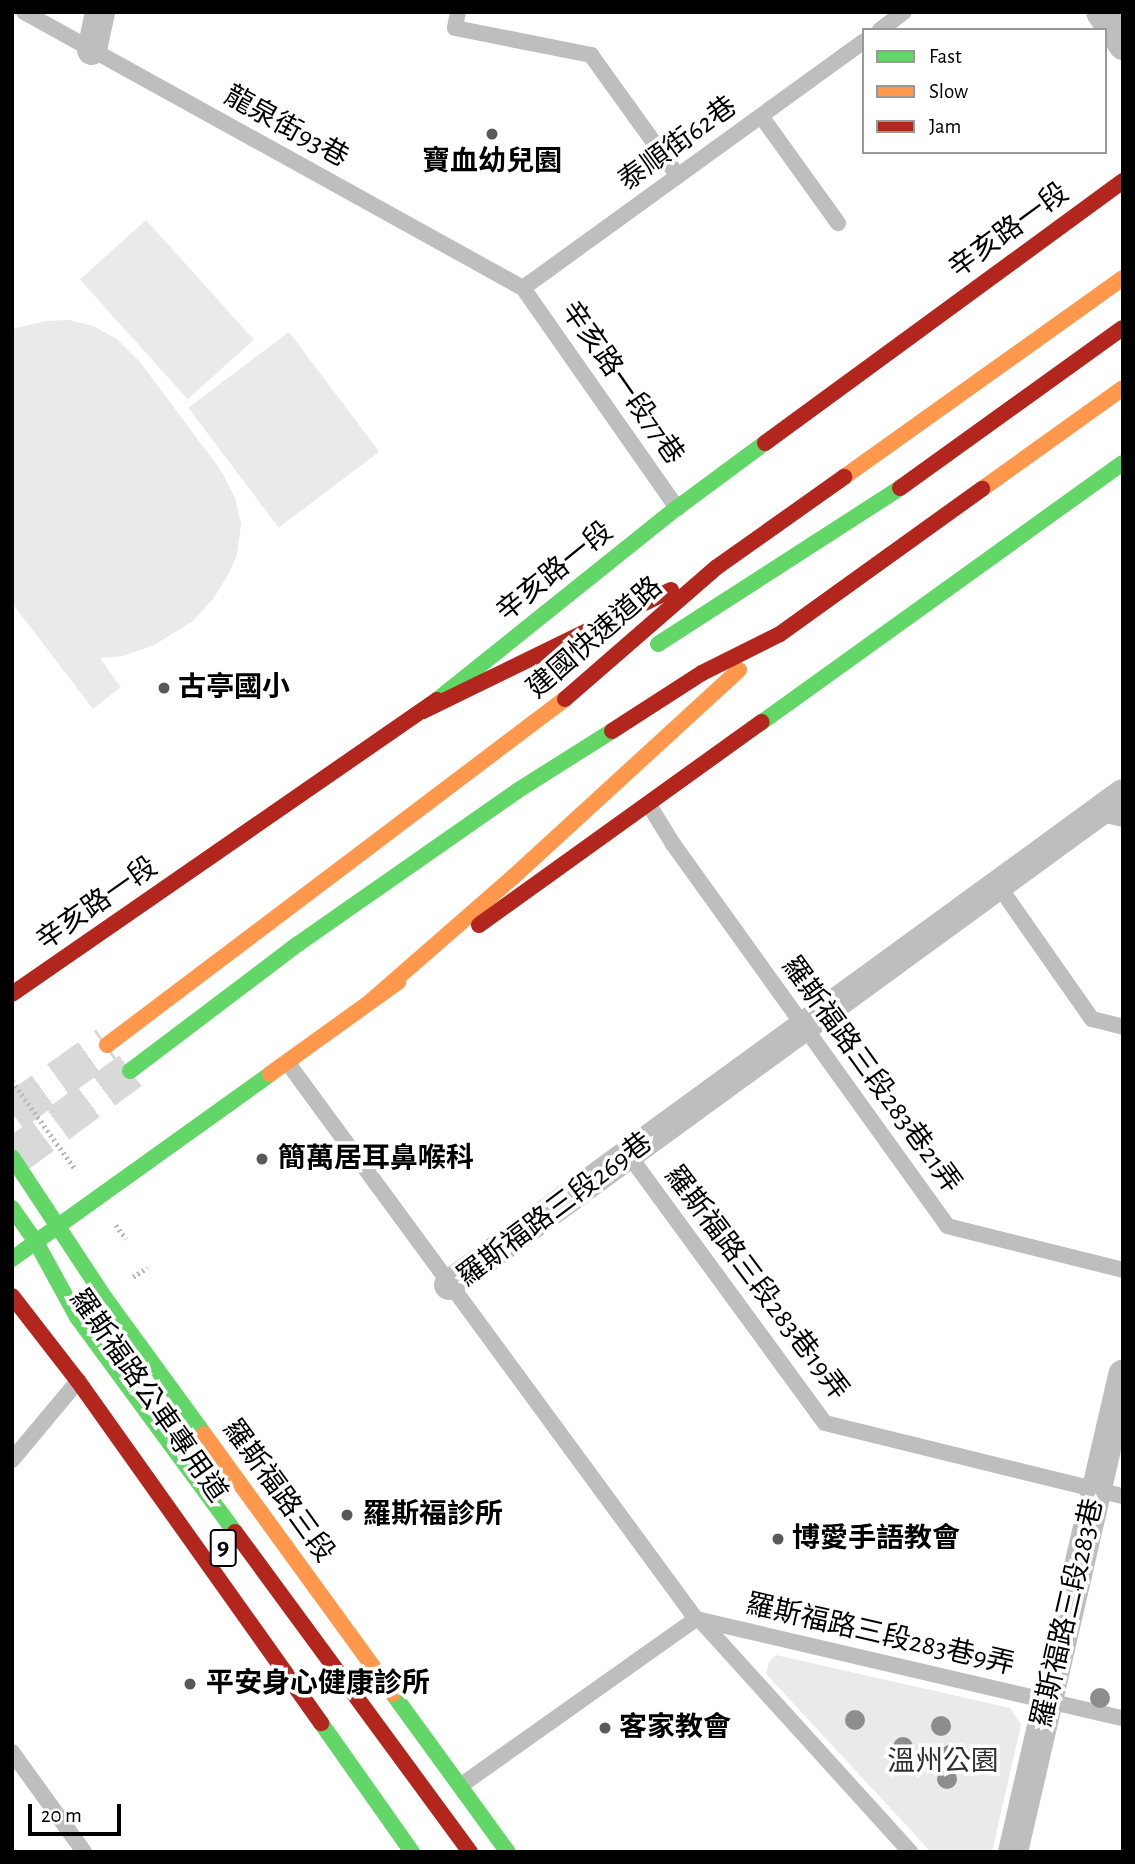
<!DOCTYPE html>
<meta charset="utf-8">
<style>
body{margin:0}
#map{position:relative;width:1135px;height:1864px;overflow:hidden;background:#fff;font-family:"Alegreya Sans","Noto Sans TC",sans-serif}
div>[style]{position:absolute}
.green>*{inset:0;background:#eaeaea;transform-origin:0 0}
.highway-tunnel>*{height:38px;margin-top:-19px;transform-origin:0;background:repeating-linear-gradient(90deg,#d9d9d9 0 38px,transparent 0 57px)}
.path>*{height:4.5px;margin-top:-2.25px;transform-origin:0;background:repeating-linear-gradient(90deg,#b8b8b8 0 2px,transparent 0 5.5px)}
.lane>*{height:16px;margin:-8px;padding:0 8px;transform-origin:8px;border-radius:8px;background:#bebebe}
.street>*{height:30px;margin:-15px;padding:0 15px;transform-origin:15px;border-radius:15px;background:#bebebe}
.fast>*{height:16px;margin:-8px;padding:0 8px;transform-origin:8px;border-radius:8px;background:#63d668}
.slow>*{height:16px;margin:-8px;padding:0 8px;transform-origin:8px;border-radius:8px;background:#ff974d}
.jam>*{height:16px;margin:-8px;padding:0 8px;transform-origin:8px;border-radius:8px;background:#b3261e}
.trees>*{width:20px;height:20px;margin:-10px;border-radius:50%;background:#8d8d8d}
.dots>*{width:19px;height:19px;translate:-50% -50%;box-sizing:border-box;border:4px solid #fff;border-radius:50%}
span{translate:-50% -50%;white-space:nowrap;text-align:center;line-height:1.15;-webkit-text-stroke:7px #fff;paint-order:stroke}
.shield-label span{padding:2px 5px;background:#fff;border:2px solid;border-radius:5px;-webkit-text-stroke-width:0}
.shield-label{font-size:26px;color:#000;font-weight:700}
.street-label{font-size:28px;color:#000}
.poi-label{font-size:28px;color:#000;font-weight:700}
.left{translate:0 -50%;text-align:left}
.park-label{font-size:28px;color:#303030}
.frame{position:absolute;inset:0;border:14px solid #000;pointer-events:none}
.legend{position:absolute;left:862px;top:28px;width:245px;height:126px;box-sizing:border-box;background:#fff;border:2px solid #999;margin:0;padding:9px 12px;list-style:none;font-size:21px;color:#000}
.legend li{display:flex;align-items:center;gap:14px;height:35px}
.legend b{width:35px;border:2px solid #999}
.scale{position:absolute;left:28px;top:1804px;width:93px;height:32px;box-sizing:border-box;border:4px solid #000;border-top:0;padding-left:9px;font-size:21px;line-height:24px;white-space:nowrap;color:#000;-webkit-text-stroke:5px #fff;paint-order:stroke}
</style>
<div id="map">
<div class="green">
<div style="left:146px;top:220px;width:161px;height:89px;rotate:48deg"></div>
<div style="clip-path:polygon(69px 320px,93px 326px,117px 339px,140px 362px,222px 472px,235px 498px,241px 524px,237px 555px,228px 575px,213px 599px,193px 621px,154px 645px,123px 656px,100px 658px,121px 687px,93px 709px,12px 603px,12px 329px,46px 321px)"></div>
<div style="left:289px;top:332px;width:150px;height:126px;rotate:53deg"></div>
<div style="clip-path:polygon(776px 1655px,1010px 1708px,1021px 1725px,992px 1852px,931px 1852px,766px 1674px,769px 1662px)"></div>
</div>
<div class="highway-tunnel">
<div style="left:12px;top:1113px;width:117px;rotate:-35.6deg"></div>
<div style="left:12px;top:1158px;width:147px;rotate:-36.4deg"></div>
</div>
<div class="path">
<div style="left:12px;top:1081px;width:110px;rotate:54.3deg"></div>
<div style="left:116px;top:1225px;width:17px;rotate:54deg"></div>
<div style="left:133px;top:1277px;width:17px;rotate:-33deg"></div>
</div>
<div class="lane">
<div style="left:24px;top:12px;width:570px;rotate:28.95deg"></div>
<div style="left:523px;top:288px;width:269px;rotate:55deg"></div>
<div style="left:458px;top:12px;width:16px;rotate:101deg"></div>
<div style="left:455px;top:28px;width:139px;rotate:11.2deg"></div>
<div style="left:591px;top:55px;width:149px;rotate:54.3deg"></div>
<div style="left:880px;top:30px;width:30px;rotate:-37deg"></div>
<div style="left:761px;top:116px;width:132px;rotate:54.3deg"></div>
<div style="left:523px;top:288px;width:421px;rotate:-35.9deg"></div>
<div style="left:649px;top:805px;width:46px;rotate:58.4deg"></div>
<div style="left:673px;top:844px;width:470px;rotate:54.3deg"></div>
<div style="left:947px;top:1226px;width:181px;rotate:14deg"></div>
<div style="left:1097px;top:813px;width:27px;rotate:13deg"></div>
<div style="left:998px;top:885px;width:164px;rotate:55deg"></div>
<div style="left:1092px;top:1019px;width:32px;rotate:14deg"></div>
<div style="left:287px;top:1062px;width:691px;rotate:53.71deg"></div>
<div style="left:628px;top:1154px;width:333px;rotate:53.8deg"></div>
<div style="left:825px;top:1423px;width:307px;rotate:13.8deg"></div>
<div style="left:12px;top:1460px;width:103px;rotate:-50.1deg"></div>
<div style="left:696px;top:1619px;width:438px;rotate:13.1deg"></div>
<div style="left:700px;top:1620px;width:313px;rotate:47.8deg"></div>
<div style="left:12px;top:1752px;width:123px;rotate:54.2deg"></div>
<div style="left:460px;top:1786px;width:289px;rotate:-35.3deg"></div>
</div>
<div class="street">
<div style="left:1101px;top:12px;width:40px;rotate:56deg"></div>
<div style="left:92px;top:50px;width:39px;rotate:-78deg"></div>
<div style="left:449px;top:1285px;width:834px;rotate:-36.07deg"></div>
<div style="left:1013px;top:1852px;width:490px;rotate:-77deg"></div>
</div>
<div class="fast">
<div style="left:658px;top:644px;width:288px;rotate:-32.8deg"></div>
<div style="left:437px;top:700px;width:307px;rotate:-38.7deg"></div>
<div style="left:677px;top:508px;width:109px;rotate:-36.5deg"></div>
<div style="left:762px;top:722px;width:444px;rotate:-35.7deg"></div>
<div style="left:130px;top:1071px;width:211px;rotate:-37.1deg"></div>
<div style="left:298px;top:944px;width:267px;rotate:-34.9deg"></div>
<div style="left:517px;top:791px;width:112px;rotate:-32.3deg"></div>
<div style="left:12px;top:1157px;width:169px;rotate:56.6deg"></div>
<div style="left:105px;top:1298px;width:168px;rotate:53.9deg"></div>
<div style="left:12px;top:1208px;width:42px;rotate:54.8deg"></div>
<div style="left:36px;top:1242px;width:85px;rotate:61.3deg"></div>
<div style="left:77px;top:1317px;width:267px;rotate:53.7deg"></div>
<div style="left:12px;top:1259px;width:317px;rotate:-35.6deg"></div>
<div style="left:393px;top:1694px;width:195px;rotate:54deg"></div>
<div style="left:321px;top:1723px;width:158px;rotate:54.8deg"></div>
</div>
<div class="slow">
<div style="left:844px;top:477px;width:343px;rotate:-35.5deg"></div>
<div style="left:982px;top:489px;width:173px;rotate:-35.6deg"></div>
<div style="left:371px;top:1001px;width:187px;rotate:-41.1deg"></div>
<div style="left:512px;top:878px;width:308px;rotate:-42.5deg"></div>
<div style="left:107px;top:1045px;width:574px;rotate:-37.07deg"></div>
<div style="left:270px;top:1074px;width:158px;rotate:-35.7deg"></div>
<div style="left:204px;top:1434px;width:321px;rotate:54deg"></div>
</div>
<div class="jam">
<div style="left:765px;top:443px;width:444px;rotate:-36.2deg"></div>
<div style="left:900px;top:488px;width:274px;rotate:-35.7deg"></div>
<div style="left:565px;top:699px;width:201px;rotate:-41deg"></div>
<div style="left:717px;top:567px;width:156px;rotate:-35.3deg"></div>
<div style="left:423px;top:711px;width:276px;rotate:-26deg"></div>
<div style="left:612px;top:731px;width:107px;rotate:-32.8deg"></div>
<div style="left:702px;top:673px;width:87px;rotate:-26.6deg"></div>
<div style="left:780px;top:634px;width:249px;rotate:-35.7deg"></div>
<div style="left:479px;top:925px;width:348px;rotate:-35.7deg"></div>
<div style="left:12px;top:994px;width:517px;rotate:-34.67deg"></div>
<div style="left:12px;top:1296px;width:108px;rotate:52.2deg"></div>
<div style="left:78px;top:1381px;width:420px;rotate:54.6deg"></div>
<div style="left:235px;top:1532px;width:397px;rotate:53.7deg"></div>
</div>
<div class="trees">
<div style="left:1100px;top:1698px"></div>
<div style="left:855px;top:1720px"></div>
<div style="left:941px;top:1726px"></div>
<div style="left:903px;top:1747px"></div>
<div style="left:950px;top:1755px"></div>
<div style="left:947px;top:1779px"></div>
</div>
<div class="dots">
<div style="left:492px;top:134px;background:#595959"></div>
<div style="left:164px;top:688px;background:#595959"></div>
<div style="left:262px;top:1159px;background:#595959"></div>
<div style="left:347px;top:1515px;background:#595959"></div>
<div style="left:778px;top:1539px;background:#595959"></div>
<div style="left:190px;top:1684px;background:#595959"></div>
<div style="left:605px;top:1728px;background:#595959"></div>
</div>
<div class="shield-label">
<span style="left:223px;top:1548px">9</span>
</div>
<div class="street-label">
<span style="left:286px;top:127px;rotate:29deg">龍泉街93巷</span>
<span style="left:678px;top:144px;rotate:-36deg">泰順街62巷</span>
<span style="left:1009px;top:231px;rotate:-36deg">辛亥路一段</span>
<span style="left:622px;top:383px;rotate:55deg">辛亥路一段77巷</span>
<span style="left:555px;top:572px;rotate:-39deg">辛亥路一段</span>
<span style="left:595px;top:638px;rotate:-41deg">建國快速道路</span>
<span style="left:97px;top:904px;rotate:-35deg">辛亥路一段</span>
<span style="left:871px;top:1075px;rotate:54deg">羅斯福路三段283巷21弄</span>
<span style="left:555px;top:1210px;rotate:-37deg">羅斯福路三段269巷</span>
<span style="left:756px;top:1283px;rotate:53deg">羅斯福路三段283巷19弄</span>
<span style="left:148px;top:1396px;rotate:55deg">羅斯福路公車專用道</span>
<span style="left:278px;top:1491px;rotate:54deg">羅斯福路三段</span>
<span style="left:1068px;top:1613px;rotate:-77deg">羅斯福路三段283巷</span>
<span style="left:880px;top:1635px;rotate:13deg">羅斯福路三段283巷9弄</span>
</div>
<div class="poi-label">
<span style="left:492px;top:162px">寶血幼兒園</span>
<span class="left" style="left:178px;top:688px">古亭國小</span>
<span class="left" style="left:278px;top:1159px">簡萬居耳鼻喉科</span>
<span class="left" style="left:363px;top:1515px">羅斯福診所</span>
<span class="left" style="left:792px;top:1539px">博愛手語教會</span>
<span class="left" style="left:206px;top:1684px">平安身心健康診所</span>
<span class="left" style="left:619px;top:1728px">客家教會</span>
</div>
<div class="park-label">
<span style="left:943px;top:1762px">溫州公園</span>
</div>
<div class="frame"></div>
<ul class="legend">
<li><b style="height:9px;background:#63d668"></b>Fast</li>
<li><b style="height:9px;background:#ff974d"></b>Slow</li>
<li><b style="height:9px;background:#b3261e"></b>Jam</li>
</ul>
<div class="scale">20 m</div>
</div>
